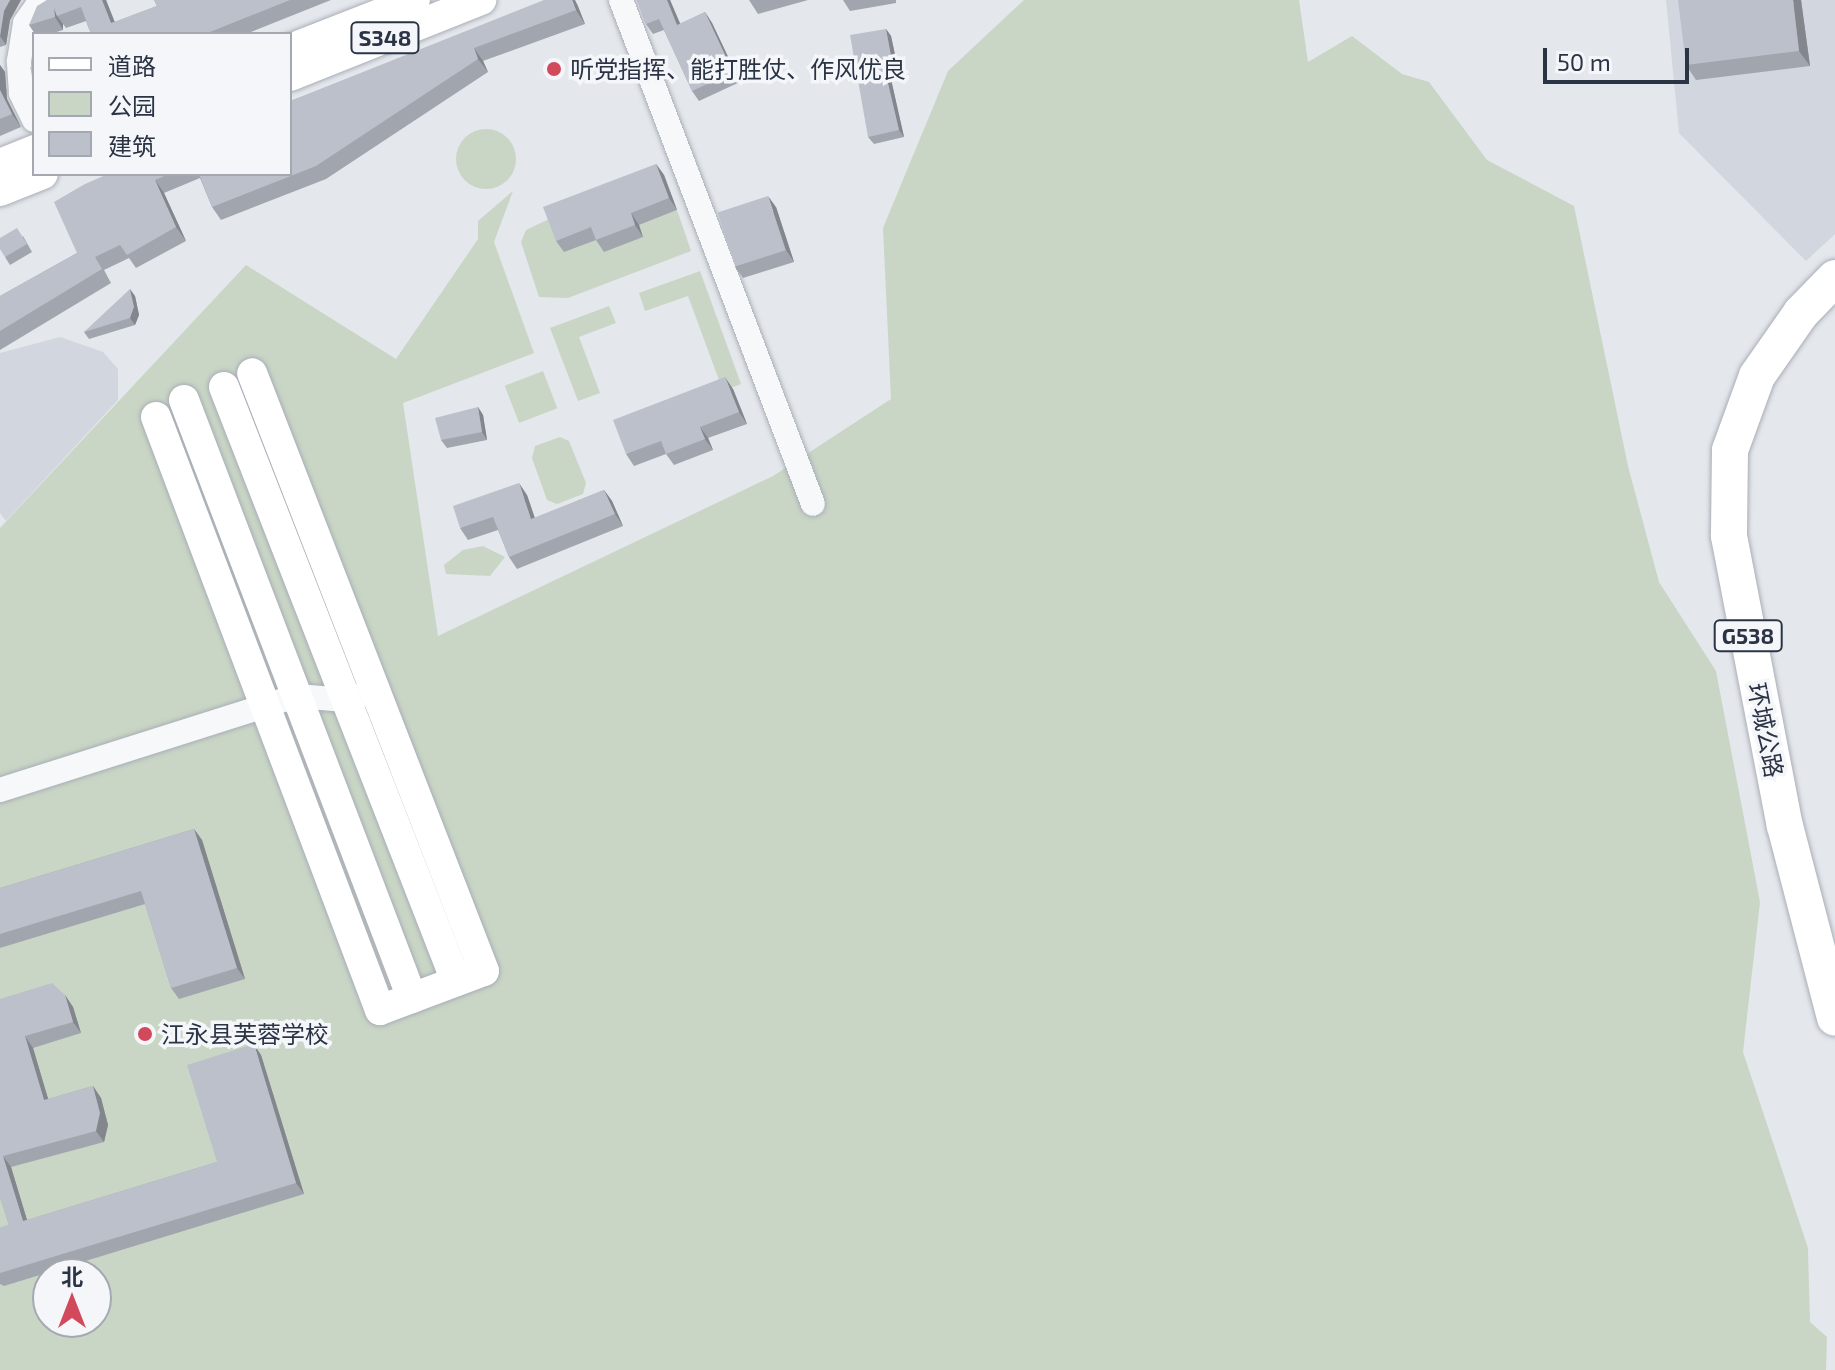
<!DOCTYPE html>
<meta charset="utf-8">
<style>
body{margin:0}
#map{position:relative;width:1835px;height:1370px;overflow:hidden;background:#e4e7ec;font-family:"Exo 2","Noto Sans SC",sans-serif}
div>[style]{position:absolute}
.built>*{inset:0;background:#d2d6de}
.green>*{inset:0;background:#c9d6c5;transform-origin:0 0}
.round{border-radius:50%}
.roads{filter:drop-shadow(0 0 2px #a9aeb7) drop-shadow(0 0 2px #a9aeb7)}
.minor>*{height:24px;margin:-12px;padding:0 12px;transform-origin:12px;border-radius:12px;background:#f7f8fa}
.major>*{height:30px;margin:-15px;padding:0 15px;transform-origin:15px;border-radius:15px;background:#fff}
.highway>*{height:36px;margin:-18px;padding:0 18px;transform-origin:18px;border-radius:18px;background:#fff}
.wall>*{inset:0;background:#a1a5ae}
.shaded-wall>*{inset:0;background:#83868d}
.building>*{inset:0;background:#bbc0ca;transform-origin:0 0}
.dots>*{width:22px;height:22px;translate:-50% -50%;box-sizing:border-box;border:4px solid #f4f6f9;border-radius:50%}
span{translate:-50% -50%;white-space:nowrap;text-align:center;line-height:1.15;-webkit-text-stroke:7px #f4f6f9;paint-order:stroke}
.shield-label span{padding:2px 6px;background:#f4f6f9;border:2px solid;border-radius:6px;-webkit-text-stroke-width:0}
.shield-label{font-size:22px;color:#2b3445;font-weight:700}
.poi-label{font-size:24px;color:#2b3445}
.left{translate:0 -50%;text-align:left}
.street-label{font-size:24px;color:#2b3445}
.legend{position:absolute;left:32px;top:32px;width:260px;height:144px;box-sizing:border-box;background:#f4f6f9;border:2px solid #a4a8b1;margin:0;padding:10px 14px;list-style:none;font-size:24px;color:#2b3445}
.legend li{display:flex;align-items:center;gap:16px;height:40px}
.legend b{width:40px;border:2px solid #a4a8b1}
.north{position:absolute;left:32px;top:1258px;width:80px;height:80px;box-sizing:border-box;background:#f4f6f9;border:2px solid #a4a8b1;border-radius:50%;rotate:0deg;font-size:22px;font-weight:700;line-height:32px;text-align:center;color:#2b3445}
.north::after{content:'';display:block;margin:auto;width:28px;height:36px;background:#d1495b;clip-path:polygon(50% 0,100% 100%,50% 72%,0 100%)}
.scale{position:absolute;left:1543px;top:48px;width:146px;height:36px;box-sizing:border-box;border:4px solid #2b3445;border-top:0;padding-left:10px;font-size:24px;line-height:28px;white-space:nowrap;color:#2b3445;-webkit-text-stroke:6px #f4f6f9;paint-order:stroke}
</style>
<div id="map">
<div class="built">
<div style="clip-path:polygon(1666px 0,1835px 0,1835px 234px,1806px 261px,1679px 133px)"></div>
<div style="clip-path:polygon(60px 337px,103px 352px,118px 369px,118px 400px,6px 521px,0 513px,0 353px)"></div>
</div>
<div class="green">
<div style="clip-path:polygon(evenodd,1024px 0,1299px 0,1308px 62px,1352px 36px,1402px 74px,1429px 82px,1487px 160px,1574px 206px,1628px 466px,1659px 582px,1716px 671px,1760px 902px,1743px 1052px,1808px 1248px,1810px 1322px,1827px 1337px,1826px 1370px,0 1370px,0 528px,246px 265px,396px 359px,478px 239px,478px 221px,513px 191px,494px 242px,534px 353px,403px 403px,438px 636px,773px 476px,891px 399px,883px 228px,948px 71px,1024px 0,48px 1274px,96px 1274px,96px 1322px,48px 1322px,48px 1274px)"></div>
<div class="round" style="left:456px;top:129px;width:60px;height:60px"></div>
<div style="clip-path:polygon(677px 210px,691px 251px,568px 298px,539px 297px,521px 242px,526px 230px,551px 218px,599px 239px,643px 237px,639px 225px)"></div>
<div style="clip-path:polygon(700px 271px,741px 384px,723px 391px,688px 296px,645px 311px,639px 293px)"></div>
<div style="clip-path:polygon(609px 306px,616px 323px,579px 337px,600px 393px,578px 401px,550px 328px)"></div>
<div style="left:543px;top:371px;width:40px;height:41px;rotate:69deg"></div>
<div style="clip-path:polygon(560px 437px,569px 441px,586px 483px,583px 494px,557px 504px,547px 500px,532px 458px,535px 446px)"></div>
<div style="clip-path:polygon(483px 546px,505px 557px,490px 576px,446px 574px,444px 565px,463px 550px)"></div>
</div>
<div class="roads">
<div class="minor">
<div style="left:621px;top:0;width:539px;rotate:69.15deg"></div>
<div style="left:34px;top:120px;width:30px;rotate:-116deg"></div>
<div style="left:21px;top:93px;width:32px;rotate:-94deg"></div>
<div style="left:19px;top:61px;width:38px;rotate:-81deg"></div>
<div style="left:25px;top:23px;width:28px;rotate:-55deg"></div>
<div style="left:0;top:790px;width:312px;rotate:-17.6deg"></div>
<div style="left:297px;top:696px;width:49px;rotate:4.7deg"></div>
<div style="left:346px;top:700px;width:30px;rotate:-17deg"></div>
</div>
<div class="major">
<div style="left:290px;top:49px;width:134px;rotate:-21.4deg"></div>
<div style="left:290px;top:76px;width:206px;rotate:-21.7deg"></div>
<div style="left:0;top:164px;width:37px;rotate:-22deg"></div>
<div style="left:0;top:191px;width:46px;rotate:-21.6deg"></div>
<div style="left:224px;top:387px;width:638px;rotate:68.67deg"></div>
<div style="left:184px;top:400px;width:640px;rotate:69.13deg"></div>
<div style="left:156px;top:417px;width:634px;rotate:69.31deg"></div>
<div style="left:380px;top:1010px;width:111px;rotate:-20.6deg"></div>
<div style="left:484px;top:971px;width:641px;rotate:-111.2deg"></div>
</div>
<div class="highway">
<div style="left:1835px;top:278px;width:49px;rotate:134.2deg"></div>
<div style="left:1801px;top:313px;width:77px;rotate:124.9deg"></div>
<div style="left:1757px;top:376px;width:79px;rotate:110deg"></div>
<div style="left:1730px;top:450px;width:86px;rotate:90.7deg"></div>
<div style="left:1729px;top:536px;width:295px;rotate:79.1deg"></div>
<div style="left:1785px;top:826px;width:198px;rotate:75.4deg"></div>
</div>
</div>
<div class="wall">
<div style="clip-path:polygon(0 0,21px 0,10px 20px,6px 45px,0 47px)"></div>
<div style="clip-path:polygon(47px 0,106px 0,115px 22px,157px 6px,154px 0,331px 0,246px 34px,91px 34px,86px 21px,66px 28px,63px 24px,63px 30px,50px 34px,35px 34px,29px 25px)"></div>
<div style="clip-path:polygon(637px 0,670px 0,680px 24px,705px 12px,712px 23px,740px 82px,699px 101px,692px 91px,664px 30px,653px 34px,646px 24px)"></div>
<div style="clip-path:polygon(749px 0,808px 0,758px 14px)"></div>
<div style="clip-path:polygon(843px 0,896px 0,896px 3px,850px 11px)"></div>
<div style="clip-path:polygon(1801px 0,1810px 66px,1696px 80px,1686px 65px)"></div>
<div style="clip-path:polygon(577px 4px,585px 24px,483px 61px,488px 72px,326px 179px,221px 220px,212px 207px,200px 178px,164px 193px,186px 241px,136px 268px,129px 258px,104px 270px,111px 283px,0 350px,0 296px,77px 253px,108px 174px,290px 174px,290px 101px)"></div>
<div style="clip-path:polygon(886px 29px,891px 36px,897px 64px,888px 66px,904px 137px,874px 144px,868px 137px)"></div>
<div style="clip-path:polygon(0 65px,5px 72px,7px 99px,21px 127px,0 136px)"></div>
<div style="clip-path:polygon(656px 164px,664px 175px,677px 210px,639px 225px,643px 237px,604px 252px,596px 240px,564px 252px,556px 241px)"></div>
<div style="clip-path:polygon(776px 207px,794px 262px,743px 278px,735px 267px)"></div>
<div style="clip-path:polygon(23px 236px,32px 252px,10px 265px,5px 257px)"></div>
<div style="clip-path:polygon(135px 296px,139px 315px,135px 325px,89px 339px,84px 332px)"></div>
<div style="clip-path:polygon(733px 389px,747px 424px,708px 438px,713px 450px,674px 465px,666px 454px,634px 466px,626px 454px)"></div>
<div style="clip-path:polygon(478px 407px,483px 415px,487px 440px,447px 448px,441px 440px)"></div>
<div style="clip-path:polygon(604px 490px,612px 501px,623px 526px,517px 569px,509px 557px,498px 530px,468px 540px,460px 528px,527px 495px,535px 518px)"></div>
<div style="clip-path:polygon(194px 829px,202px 840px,245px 979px,179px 999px,171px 988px,145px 904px,0 948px,0 888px)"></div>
<div style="clip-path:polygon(65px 995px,73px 1007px,81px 1033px,33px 1048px,48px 1099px,93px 1086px,101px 1098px,108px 1125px,104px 1142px,11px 1167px,27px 1220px,217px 1162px,261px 1055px,304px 1194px,4px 1286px,0 1284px,0 1228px,9px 1225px,0 1197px,0 999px)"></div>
</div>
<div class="shaded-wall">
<div style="clip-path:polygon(10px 0,21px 0,10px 20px,6px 45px,0 36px,4px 11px)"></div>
<div style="clip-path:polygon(102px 0,106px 0,119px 34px,111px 23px)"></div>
<div style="clip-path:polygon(572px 0,575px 0,577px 4px,585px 24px,576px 10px)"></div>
<div style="clip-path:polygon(667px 0,670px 0,685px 35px,677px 25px)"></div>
<div style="clip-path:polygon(1793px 0,1801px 0,1810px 66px,1799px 51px)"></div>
<div style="clip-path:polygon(54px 8px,57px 16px,63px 24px,63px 30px,55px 17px)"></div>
<div style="clip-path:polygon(705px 12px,712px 23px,740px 82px,733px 72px)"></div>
<div style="clip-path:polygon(886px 29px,891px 36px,897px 64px,891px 56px)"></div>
<div style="clip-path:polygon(474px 48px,483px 61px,488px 72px,478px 59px)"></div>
<div style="clip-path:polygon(882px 58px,888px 66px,904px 137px,899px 130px)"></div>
<div style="clip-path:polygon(0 65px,5px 72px,7px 99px,21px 127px,12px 114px,0 90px)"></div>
<div style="clip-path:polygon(656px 164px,664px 175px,677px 210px,669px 198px)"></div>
<div style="clip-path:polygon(155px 180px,164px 193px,186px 241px,176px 227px)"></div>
<div style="clip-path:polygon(768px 196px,776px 207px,794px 262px,786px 250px)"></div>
<div style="clip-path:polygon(631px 213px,639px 225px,643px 237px,635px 225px)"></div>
<div style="clip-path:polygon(130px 289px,135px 296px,139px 315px,135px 325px,130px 318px)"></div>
<div style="clip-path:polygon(725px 377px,733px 389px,747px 424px,739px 412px)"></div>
<div style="clip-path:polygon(478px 407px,483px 415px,487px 440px,482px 432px)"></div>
<div style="clip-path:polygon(700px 427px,708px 438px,713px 450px,705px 439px)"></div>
<div style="clip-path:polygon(519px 483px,527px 495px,539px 531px,531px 519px)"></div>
<div style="clip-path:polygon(604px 490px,612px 501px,623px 526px,615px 514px)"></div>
<div style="clip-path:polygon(194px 829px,202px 840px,245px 979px,237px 968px)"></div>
<div style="clip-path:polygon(65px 995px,73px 1007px,81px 1033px,73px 1022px)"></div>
<div style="clip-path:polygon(25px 1036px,33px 1048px,52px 1112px,44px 1100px)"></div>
<div style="clip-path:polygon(254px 1044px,261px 1055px,304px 1194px,296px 1183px)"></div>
<div style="clip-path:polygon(93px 1086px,101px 1098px,108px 1125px,104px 1142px,96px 1131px)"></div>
<div style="clip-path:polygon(3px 1156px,11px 1167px,31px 1233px,23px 1221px)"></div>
</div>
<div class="building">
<div style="clip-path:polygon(0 0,10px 0,4px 11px,0 36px)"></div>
<div style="clip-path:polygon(47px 0,102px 0,111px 23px,157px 6px,154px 0,290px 0,205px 34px,91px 34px,81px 7px,57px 16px,54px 8px,55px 17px,29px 25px,37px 6px)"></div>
<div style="clip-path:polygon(544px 0,572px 0,576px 10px,474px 48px,478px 59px,316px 166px,212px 207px,199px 174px,290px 174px,290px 101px)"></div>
<div style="clip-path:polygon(637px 0,667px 0,677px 25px,705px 12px,733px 72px,692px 91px,659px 19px,646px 24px)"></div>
<div style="clip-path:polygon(1678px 0,1793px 0,1799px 51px,1686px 65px)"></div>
<div style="clip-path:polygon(886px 29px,891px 56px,882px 58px,899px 130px,868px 137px,850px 35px)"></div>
<div style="clip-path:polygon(30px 67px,34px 67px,34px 82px)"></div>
<div style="clip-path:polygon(0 90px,12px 114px,0 119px)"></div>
<div style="clip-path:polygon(656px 164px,669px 198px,631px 213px,635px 225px,596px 240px,591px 227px,556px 241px,543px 207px)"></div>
<div style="clip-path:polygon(108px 174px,169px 174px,155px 180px,176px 227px,127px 255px,120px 245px,95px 257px,102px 269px,0 331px,0 296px,77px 253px,54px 202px,85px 184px)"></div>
<div style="left:768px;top:196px;width:57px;height:53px;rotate:72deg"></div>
<div style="clip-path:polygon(17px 228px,27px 244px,5px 257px,0 249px,0 238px)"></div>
<div style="clip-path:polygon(130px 289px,134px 307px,130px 318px,84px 332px)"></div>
<div style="clip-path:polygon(725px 377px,739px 412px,700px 427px,705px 439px,666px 454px,661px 441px,626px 454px,613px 420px)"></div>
<div style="clip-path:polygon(478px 407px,482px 432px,441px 440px,435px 418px)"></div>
<div style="clip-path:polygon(519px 483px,531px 519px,604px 490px,615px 514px,509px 557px,493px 517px,460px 528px,453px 506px)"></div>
<div style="clip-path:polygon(194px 829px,237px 968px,171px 988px,141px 891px,0 934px,0 888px)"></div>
<div style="clip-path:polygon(52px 983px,65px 995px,73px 1022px,25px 1036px,44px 1100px,93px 1086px,100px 1113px,96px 1131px,3px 1156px,23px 1221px,217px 1162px,187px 1065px,254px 1044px,296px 1183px,0 1273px,0 1228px,9px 1225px,0 1197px,0 999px)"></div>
</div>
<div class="dots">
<div style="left:554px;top:69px;background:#d1495b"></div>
<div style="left:145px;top:1034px;background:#d1495b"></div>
</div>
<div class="shield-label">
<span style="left:385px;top:38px">S348</span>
<span style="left:1748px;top:636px">G538</span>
</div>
<div class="poi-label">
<span class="left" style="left:570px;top:69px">听党指挥、能打胜仗、作风优良</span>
<span class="left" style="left:161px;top:1034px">江永县芙蓉学校</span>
</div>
<div class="street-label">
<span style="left:1766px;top:730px;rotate:79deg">环城公路</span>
</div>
<ul class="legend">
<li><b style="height:10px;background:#fff"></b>道路</li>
<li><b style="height:22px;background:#c9d6c5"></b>公园</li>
<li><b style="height:22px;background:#bbc0ca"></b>建筑</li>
</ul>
<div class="north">北</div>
<div class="scale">50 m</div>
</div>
